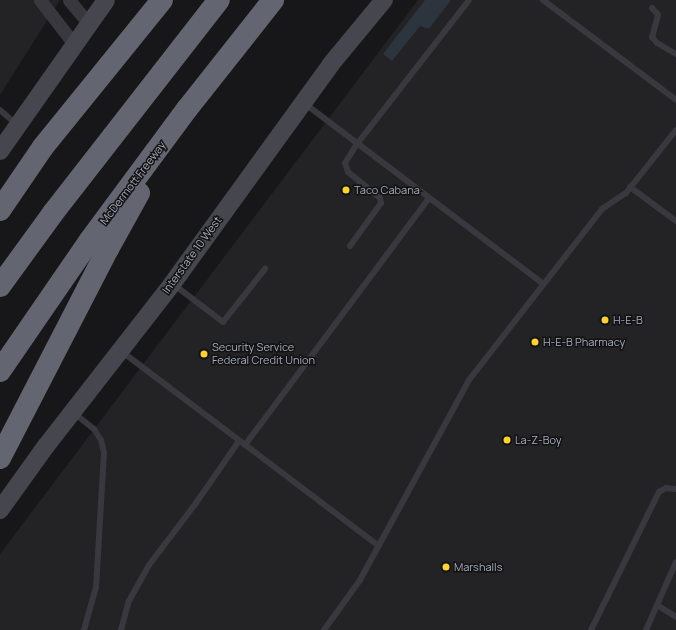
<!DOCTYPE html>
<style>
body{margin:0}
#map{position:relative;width:676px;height:630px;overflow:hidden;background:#171719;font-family:Manrope,sans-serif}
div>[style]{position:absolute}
.built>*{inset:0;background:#232326}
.water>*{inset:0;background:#2c343e}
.lane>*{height:6px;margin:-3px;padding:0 3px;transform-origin:3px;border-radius:3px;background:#38383e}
.street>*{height:13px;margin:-6.5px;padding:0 6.5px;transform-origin:6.5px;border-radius:6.5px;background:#38383e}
.secondary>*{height:18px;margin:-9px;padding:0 9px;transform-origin:9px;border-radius:9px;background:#46474e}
.highway>*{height:22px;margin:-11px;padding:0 11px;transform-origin:11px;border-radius:11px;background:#636570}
.dots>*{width:11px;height:11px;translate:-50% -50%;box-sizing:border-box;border:2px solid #121214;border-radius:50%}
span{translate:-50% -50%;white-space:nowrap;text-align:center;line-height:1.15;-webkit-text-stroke:3px #121214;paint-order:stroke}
.street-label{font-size:11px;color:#a8abba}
.poi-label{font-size:11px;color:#a8abba}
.left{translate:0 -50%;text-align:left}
</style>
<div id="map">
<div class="built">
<div style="clip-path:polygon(0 0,60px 0,0 95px)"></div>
<div style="clip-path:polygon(418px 0,676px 0,676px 630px,0 630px,0 554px)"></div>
</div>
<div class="water">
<div style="clip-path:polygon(425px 0,451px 0,429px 29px,420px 26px,392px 61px,383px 54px)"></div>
</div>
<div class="lane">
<div style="left:543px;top:0;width:166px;rotate:36.9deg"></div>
<div style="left:652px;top:8px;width:9px;rotate:49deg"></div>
<div style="left:658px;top:15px;width:23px;rotate:105deg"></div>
<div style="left:652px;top:37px;width:8px;rotate:50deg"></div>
<div style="left:657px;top:43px;width:22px;rotate:30deg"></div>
<div style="left:304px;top:103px;width:300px;rotate:37.1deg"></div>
<div style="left:0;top:110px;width:23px;rotate:41deg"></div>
<div style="left:630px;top:187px;width:57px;rotate:36.5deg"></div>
<div style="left:350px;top:246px;width:53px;rotate:-54.2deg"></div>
<div style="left:381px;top:203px;width:5px;rotate:-101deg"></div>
<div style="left:380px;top:198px;width:41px;rotate:-140.9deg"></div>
<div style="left:348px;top:172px;width:9px;rotate:-108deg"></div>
<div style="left:345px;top:163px;width:22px;rotate:-58deg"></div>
<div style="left:357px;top:144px;width:182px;rotate:-52.1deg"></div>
<div style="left:173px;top:284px;width:63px;rotate:37.2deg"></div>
<div style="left:223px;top:322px;width:68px;rotate:-51.6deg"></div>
<div style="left:121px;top:351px;width:323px;rotate:37.1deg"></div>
<div style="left:74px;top:413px;width:26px;rotate:39deg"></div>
<div style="left:94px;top:429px;width:13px;rotate:58deg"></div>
<div style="left:101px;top:440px;width:13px;rotate:77deg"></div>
<div style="left:104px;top:453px;width:134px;rotate:93.4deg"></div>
<div style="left:96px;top:587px;width:45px;rotate:105.6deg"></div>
<div style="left:245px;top:445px;width:308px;rotate:-53.3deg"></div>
<div style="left:657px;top:605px;width:22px;rotate:32deg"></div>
<div style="left:121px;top:630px;width:30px;rotate:-75deg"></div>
<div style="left:129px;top:601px;width:41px;rotate:-60.9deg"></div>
<div style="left:149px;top:565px;width:78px;rotate:-52.8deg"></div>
<div style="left:196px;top:503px;width:75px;rotate:-55.3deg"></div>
<div style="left:324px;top:630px;width:62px;rotate:-54.2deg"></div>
<div style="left:360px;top:580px;width:228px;rotate:-61.4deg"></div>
<div style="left:469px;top:380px;width:217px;rotate:-52.1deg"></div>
<div style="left:602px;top:209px;width:29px;rotate:-34deg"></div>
<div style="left:626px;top:193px;width:80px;rotate:-51.6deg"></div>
<div style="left:591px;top:630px;width:154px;rotate:-63.8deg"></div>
<div style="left:659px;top:492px;width:8px;rotate:-30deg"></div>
<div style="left:666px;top:488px;width:10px;rotate:6deg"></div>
<div style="left:646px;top:630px;width:74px;rotate:-66.2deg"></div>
</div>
<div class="street">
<div style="left:40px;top:0;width:56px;rotate:52.3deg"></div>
<div style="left:69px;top:0;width:31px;rotate:50deg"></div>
</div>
<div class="secondary">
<div style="left:0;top:151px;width:184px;rotate:-54.9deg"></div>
<div style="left:0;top:510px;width:79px;rotate:-54.3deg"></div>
<div style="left:46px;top:446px;width:205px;rotate:-52.1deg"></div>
<div style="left:172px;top:284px;width:271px;rotate:-54.1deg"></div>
<div style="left:331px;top:64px;width:83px;rotate:-50.4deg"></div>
</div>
<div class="highway">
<div style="left:0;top:210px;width:76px;rotate:-55.7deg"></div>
<div style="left:43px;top:147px;width:189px;rotate:-51deg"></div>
<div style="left:0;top:286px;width:90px;rotate:-54deg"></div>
<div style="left:53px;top:213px;width:270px;rotate:-52.1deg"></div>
<div style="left:0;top:371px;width:159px;rotate:-55.5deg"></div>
<div style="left:90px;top:240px;width:163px;rotate:-53.5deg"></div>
<div style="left:187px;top:109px;width:139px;rotate:-51.7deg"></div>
<div style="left:0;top:458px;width:235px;rotate:-62.7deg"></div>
<div style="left:108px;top:249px;width:64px;rotate:-61deg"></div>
</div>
<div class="dots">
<div style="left:346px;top:190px;background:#fcd22c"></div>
<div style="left:605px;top:320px;background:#fcd22c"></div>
<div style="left:535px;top:342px;background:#fcd22c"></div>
<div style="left:204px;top:354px;background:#fcd22c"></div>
<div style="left:507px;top:440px;background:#fcd22c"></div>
<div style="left:446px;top:567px;background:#fcd22c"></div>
</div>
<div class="street-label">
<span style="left:133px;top:183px;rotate:-53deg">McDermott Freeway</span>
<span style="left:192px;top:255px;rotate:-54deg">Interstate 10 West</span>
</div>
<div class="poi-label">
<span class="left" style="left:354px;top:190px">Taco Cabana</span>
<span class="left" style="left:613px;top:320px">H-E-B</span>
<span class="left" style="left:543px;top:342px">H-E-B Pharmacy</span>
<span class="left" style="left:212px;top:354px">Security Service<br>Federal Credit Union</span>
<span class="left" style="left:515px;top:440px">La-Z-Boy</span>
<span class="left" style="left:454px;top:567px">Marshalls</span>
</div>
</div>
